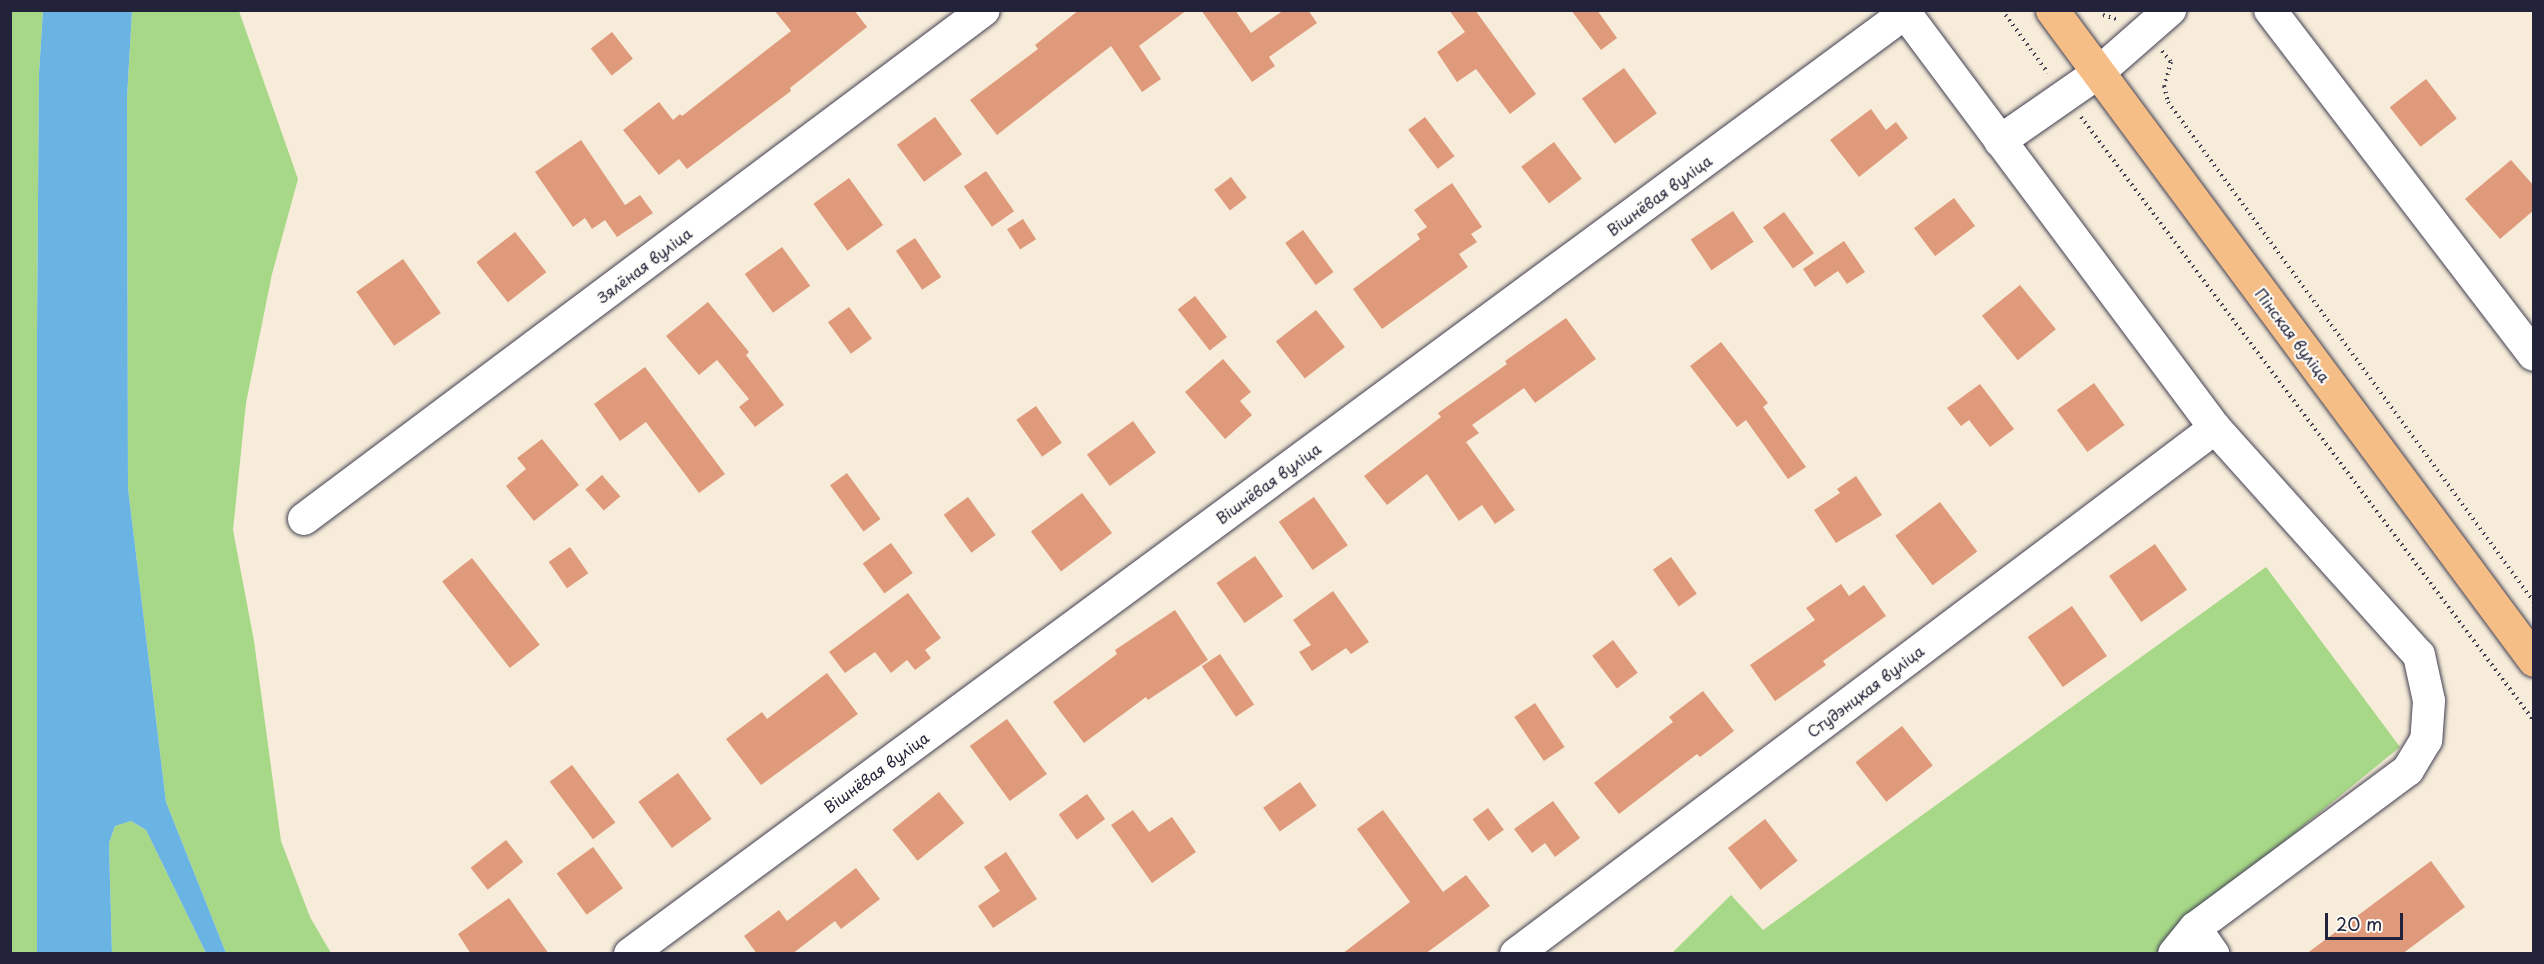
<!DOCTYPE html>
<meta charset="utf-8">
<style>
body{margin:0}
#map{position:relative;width:2544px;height:964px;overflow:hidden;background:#f7ecd9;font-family:"Playpen Sans",sans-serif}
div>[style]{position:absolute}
.green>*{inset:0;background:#a7d887}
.water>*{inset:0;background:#69b4e2}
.building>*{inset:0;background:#df9a7b;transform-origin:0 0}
.path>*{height:4px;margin-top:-2px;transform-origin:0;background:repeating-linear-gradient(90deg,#424053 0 1.5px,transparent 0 6px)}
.roads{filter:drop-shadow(0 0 2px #424053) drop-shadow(0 0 2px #424053)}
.minor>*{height:32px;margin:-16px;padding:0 16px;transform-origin:16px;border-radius:16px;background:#fff}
.major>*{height:33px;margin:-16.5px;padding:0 16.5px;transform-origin:16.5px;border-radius:16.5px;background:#f6be87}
span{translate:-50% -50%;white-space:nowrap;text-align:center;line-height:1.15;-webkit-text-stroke:4.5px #fdfcf7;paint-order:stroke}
.street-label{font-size:15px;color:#22223b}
.frame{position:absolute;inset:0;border:12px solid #22223b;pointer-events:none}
.scale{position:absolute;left:2325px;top:913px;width:78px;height:27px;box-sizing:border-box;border:3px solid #22223b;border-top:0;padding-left:8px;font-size:18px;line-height:21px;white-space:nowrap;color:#22223b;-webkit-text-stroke:4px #fdfcf7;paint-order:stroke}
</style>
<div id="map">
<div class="green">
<div style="clip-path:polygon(10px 11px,43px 11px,39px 73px,37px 333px,37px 954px,10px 953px)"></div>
<div style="clip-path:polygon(132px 11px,239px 11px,298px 179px,272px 274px,246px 403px,233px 530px,254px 641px,281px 841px,310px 917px,331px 953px,226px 953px,166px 802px,128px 488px,127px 98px)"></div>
<div style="clip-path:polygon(2266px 567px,2400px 747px,2178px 928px,2156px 953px,1671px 954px,1731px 895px,1763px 930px)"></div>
<div style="clip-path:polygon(131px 821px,146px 830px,206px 953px,112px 953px,109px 843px,115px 826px)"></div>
</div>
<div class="water">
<div style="clip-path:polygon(43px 11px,132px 11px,127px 98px,128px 488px,166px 802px,226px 953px,206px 953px,146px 830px,131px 821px,115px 826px,109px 843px,112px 953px,37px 953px,37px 333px,39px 73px)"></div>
</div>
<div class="building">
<div style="clip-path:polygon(774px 10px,854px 10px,867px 27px,790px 88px,791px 91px,687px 169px,679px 159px,659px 175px,623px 130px,659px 102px,673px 120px,680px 114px,682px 116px,791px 31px)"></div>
<div style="clip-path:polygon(1079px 10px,1187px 10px,1139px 46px,1161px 79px,1142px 92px,1111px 46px,997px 135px,970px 100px,1038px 49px,1035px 45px)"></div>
<div style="clip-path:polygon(1201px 10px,1235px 10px,1251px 33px,1284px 10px,1308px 10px,1317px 23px,1269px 57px,1275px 66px,1252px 82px)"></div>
<div style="clip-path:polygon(1449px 10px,1475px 10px,1536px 94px,1510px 114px,1476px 69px,1457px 82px,1437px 52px,1465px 32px)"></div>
<div style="clip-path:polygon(1571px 10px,1597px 10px,1617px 38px,1601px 50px)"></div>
<div style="left:612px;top:32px;width:34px;height:27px;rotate:52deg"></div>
<div style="left:1624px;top:68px;width:56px;height:52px;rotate:54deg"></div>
<div style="left:2426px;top:79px;width:50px;height:46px;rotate:52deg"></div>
<div style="clip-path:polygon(1871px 109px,1886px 130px,1896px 122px,1908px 138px,1859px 177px,1830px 140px)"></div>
<div style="left:935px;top:117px;width:46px;height:47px;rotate:54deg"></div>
<div style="left:1425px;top:117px;width:49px;height:21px;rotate:53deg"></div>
<div style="clip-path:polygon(581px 140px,625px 205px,640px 195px,653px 213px,617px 237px,605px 220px,592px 229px,585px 218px,573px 227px,535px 172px)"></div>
<div style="left:1554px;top:142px;width:46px;height:41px;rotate:53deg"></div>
<div style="clip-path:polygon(2511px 160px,2534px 186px,2534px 210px,2500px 239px,2465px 199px)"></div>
<div style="left:986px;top:171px;width:49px;height:27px;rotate:55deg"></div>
<div style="left:1231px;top:177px;width:26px;height:21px;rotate:53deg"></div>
<div style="left:849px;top:178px;width:58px;height:44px;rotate:54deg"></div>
<div style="clip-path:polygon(1452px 183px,1482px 227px,1471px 234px,1477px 242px,1459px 254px,1468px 267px,1382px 329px,1353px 289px,1420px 239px,1417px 234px,1427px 227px,1414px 210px)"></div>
<div style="left:1954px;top:198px;width:35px;height:50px;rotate:53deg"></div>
<div style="left:1733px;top:211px;width:37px;height:51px;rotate:56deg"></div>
<div style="left:1784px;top:212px;width:51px;height:26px;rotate:54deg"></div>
<div style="left:1023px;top:219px;width:24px;height:19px;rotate:57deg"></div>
<div style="left:1303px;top:230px;width:52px;height:22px;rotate:54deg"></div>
<div style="left:515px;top:232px;width:51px;height:49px;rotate:52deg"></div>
<div style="left:915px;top:238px;width:47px;height:23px;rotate:56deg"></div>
<div style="clip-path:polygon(1844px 241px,1865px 272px,1847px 284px,1838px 271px,1815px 287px,1803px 269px)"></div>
<div style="left:782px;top:247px;width:48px;height:46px;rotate:54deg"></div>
<div style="left:403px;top:259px;width:66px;height:57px;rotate:55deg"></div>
<div style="left:2020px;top:285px;width:57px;height:49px;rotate:51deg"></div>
<div style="left:1195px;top:296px;width:52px;height:22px;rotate:52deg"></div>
<div style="clip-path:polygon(708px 302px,749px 352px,746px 355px,784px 405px,755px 427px,739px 407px,749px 399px,717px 360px,699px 375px,666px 336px)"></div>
<div style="left:849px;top:307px;width:39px;height:26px;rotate:54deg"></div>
<div style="left:1316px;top:310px;width:47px;height:51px;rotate:52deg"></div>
<div style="clip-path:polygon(1566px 318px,1596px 359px,1535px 403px,1524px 388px,1472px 425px,1479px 433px,1466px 442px,1515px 510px,1495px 524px,1482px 505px,1459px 521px,1427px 474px,1387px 505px,1364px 476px,1441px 417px,1438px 413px,1507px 364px,1505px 361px)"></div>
<div style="clip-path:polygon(1721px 342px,1768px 403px,1763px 407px,1806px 467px,1788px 479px,1746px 420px,1737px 427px,1690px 366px)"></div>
<div style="clip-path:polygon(1223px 359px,1251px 392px,1240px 401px,1252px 415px,1225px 439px,1185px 392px)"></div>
<div style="clip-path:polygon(645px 367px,725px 474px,699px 493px,646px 422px,620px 441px,594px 404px)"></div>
<div style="left:2094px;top:383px;width:52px;height:46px;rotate:54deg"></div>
<div style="clip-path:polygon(1980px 384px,2014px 429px,1990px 447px,1969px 420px,1961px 426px,1947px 408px)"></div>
<div style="left:1036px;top:406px;width:45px;height:24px;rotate:55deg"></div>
<div style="left:1133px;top:421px;width:39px;height:57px;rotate:54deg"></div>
<div style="clip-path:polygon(542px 439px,579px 485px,534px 521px,506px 486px,526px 469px,517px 458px)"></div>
<div style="left:847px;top:473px;width:57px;height:21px;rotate:54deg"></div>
<div style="left:602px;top:475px;width:28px;height:22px;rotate:49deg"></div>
<div style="clip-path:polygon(1856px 476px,1882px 515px,1836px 543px,1814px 510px,1840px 493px,1837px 489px)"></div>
<div style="left:1082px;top:493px;width:50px;height:64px;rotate:53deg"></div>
<div style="left:968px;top:497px;width:47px;height:30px;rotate:54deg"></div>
<div style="left:1314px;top:497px;width:59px;height:43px;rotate:55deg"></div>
<div style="left:1940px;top:502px;width:62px;height:56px;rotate:53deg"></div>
<div style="left:891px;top:543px;width:37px;height:35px;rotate:54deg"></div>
<div style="left:2155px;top:544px;width:56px;height:56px;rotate:55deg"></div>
<div style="left:570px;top:547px;width:32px;height:26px;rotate:55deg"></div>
<div style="left:1255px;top:556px;width:49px;height:47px;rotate:55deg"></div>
<div style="left:1671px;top:557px;width:45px;height:22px;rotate:55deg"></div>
<div style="left:472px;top:558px;width:110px;height:38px;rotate:52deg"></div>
<div style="clip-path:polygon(1841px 584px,1849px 596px,1864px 585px,1886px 616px,1823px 661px,1826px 665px,1775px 701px,1750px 665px,1815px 620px,1806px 608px)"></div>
<div style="clip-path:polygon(1333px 591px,1369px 642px,1351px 654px,1346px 648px,1312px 671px,1299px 652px,1311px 645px,1293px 620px)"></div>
<div style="clip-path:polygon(908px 593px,941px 638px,925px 650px,931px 658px,915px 670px,907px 660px,891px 673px,875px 652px,845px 673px,829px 652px)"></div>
<div style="left:2072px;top:606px;width:61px;height:54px;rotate:55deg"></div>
<div style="clip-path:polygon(1175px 610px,1208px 660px,1148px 700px,1146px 697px,1084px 743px,1053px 702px,1117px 654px,1115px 650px)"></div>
<div style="left:1613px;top:640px;width:41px;height:26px;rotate:53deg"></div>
<div style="left:1220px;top:654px;width:61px;height:22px;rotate:56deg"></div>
<div style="clip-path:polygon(827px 673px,858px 714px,761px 785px,726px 739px,762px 712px,767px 719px)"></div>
<div style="clip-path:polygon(1703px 691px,1734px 731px,1700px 757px,1697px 754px,1619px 814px,1594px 783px,1673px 722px,1669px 717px)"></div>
<div style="left:1535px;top:703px;width:53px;height:25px;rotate:56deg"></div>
<div style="left:1007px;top:719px;width:68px;height:46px;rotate:54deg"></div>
<div style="left:1902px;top:726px;width:50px;height:59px;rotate:52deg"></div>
<div style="left:572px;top:765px;width:72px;height:28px;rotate:53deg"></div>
<div style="left:678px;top:773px;width:57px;height:49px;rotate:54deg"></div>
<div style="left:1300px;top:782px;width:29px;height:45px;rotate:55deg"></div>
<div style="left:939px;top:792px;width:40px;height:60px;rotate:51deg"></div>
<div style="left:1087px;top:794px;width:31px;height:35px;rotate:54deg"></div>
<div style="clip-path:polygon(1553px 801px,1580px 838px,1555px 857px,1545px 843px,1532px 853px,1514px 829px)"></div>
<div style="left:1488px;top:808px;width:27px;height:19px;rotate:54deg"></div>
<div style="clip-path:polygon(1133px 810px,1149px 832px,1172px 817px,1196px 852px,1152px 883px,1111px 825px)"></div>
<div style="clip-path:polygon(1383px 810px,1443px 892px,1466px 875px,1490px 906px,1425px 954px,1342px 954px,1410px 902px,1357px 829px)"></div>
<div style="left:1765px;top:819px;width:53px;height:47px;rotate:52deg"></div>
<div style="left:506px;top:840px;width:28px;height:45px;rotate:52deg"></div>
<div style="left:593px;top:847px;width:51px;height:45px;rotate:54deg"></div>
<div style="clip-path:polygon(1006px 852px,1037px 899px,993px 928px,978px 906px,1000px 891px,984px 867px)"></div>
<div style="clip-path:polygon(2431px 861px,2465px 907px,2402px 954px,2306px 954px)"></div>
<div style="clip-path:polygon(856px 868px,880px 899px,841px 929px,835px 921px,792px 954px,757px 954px,744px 936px,779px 910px,787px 921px)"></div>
<div style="clip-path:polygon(509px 898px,549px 954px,471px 954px,458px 934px)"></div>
</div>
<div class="path">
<div style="left:2002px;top:10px;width:78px;rotate:53.9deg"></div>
<div style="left:2100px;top:10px;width:6px;rotate:59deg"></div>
<div style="left:2103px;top:15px;width:14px;rotate:17deg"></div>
<div style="left:2162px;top:51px;width:14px;rotate:51deg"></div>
<div style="left:2171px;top:62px;width:25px;rotate:106deg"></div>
<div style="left:2164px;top:86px;width:16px;rotate:76deg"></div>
<div style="left:2168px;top:102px;width:620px;rotate:53.8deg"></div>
<div style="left:2081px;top:117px;width:755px;rotate:53.13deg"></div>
</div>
<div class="roads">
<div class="minor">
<div style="left:1903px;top:10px;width:522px;rotate:53.26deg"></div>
<div style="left:2215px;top:428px;width:305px;rotate:48.1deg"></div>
<div style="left:2419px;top:655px;width:47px;rotate:77.7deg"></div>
<div style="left:2429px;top:701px;width:39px;rotate:94deg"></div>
<div style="left:2426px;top:740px;width:35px;rotate:121deg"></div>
<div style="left:2408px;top:770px;width:265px;rotate:143.4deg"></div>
<div style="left:2195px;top:928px;width:33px;rotate:129deg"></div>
<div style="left:2270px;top:10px;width:434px;rotate:52.6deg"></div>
<div style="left:2000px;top:141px;width:119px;rotate:-34.8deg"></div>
<div style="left:2098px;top:73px;width:96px;rotate:-41.2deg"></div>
<div style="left:304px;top:519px;width:849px;rotate:-36.82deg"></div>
<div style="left:2195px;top:928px;width:32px;rotate:55deg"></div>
<div style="left:630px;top:954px;width:1585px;rotate:-36.43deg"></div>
<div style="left:1516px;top:954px;width:875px;rotate:-36.96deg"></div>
</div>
<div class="major">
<div style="left:2052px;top:10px;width:809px;rotate:53.44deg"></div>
</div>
</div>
<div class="street-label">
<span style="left:1659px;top:195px;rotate:-36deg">Вішнёвая вуліца</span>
<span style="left:644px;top:265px;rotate:-37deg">Зялёная вуліца</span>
<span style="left:2293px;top:335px;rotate:53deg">Пінская вуліца</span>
<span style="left:1268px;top:483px;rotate:-36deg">Вішнёвая вуліца</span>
<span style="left:1865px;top:691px;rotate:-37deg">Студэнцкая вуліца</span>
<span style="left:876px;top:772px;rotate:-36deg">Вішнёвая вуліца</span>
</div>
<div class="frame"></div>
<div class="scale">20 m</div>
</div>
